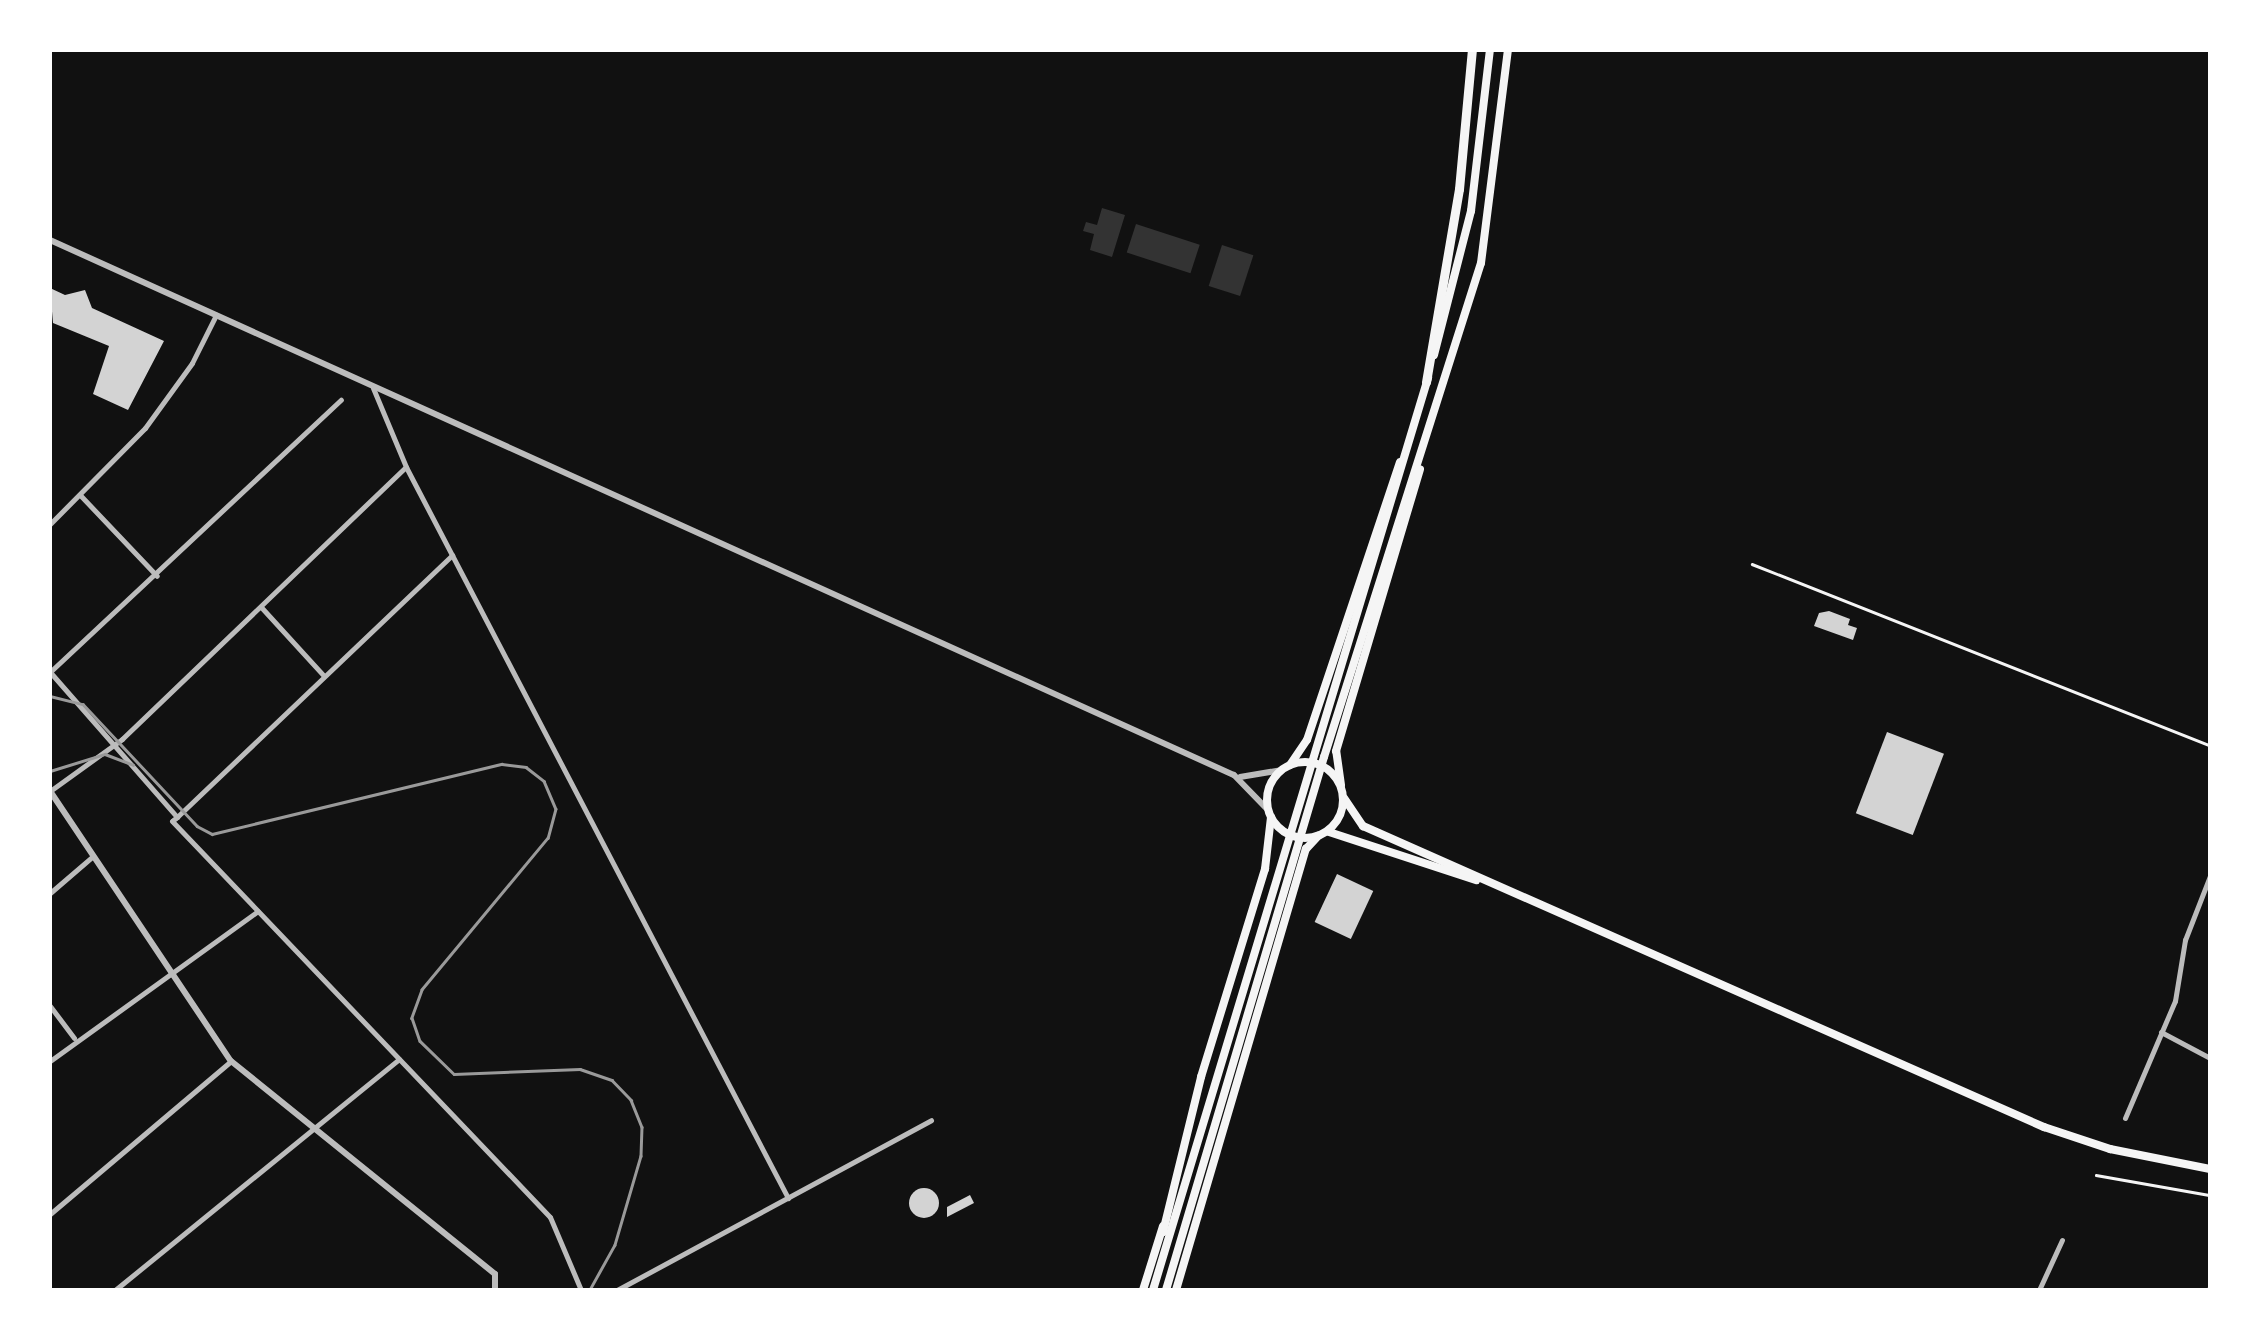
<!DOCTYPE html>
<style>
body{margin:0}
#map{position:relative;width:2260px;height:1340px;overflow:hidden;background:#111;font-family:"PT Serif",serif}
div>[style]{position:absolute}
.water>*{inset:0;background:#333;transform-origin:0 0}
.building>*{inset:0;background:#d3d3d3;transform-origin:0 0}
.round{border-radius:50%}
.path>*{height:2.5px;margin:-1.25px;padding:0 1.25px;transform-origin:1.25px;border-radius:1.25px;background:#f5f5f5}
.minor>*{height:5px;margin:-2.5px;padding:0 2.5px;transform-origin:2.5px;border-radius:2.5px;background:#bcbcbc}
.tertiary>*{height:6px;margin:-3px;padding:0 3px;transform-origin:3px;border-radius:3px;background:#bcbcbc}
.secondary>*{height:8px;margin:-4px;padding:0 4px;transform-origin:4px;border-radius:4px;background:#f5f5f5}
.secondary>.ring{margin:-4px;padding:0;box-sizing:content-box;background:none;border:8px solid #f5f5f5;border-radius:50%}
.primary>*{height:8px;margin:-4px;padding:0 4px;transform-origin:4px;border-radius:4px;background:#f5f5f5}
.trunk>*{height:9px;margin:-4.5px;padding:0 4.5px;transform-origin:4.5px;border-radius:4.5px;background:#f5f5f5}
.tram>*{height:2.5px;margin:-1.25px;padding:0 1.25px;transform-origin:1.25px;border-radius:1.25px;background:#9a9a9a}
span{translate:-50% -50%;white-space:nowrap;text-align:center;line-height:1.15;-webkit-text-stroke:8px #fff;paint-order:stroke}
.frame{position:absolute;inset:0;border:52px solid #fff;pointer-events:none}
</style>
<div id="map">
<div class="water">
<div style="clip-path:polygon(1102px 208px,1125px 215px,1112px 257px,1090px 250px,1094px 234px,1083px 231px,1086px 222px,1097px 225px)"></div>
<div style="left:1136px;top:224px;width:67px;height:30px;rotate:18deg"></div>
<div style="left:1222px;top:245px;width:33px;height:43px;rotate:18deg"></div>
</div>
<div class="building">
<div style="clip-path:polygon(50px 288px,65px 295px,85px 290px,92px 308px,164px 341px,128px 410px,93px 394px,109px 346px,53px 323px)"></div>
<div style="clip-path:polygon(1829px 611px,1850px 619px,1848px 625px,1857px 628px,1853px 640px,1814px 626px,1819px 613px)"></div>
<div style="left:1887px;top:732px;width:61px;height:87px;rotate:21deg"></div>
<div style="left:1337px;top:874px;width:40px;height:53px;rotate:25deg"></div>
<div class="round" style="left:909px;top:1188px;width:30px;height:30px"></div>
<div style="clip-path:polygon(970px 1195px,974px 1203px,947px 1217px,947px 1207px)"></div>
</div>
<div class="path">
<div style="left:1752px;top:564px;width:492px;rotate:21.6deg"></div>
<div style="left:2096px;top:1175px;width:116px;rotate:10deg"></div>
</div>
<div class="minor">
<div style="left:373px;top:388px;width:86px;rotate:67.3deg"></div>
<div style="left:406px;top:467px;width:825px;rotate:62.41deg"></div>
<div style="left:81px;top:496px;width:110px;rotate:46.5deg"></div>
<div style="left:50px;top:524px;width:135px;rotate:-45.3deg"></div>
<div style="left:145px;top:428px;width:80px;rotate:-54.1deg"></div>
<div style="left:192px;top:363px;width:54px;rotate:-63.4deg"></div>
<div style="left:261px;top:607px;width:93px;rotate:47.6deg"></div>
<div style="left:51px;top:671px;width:397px;rotate:-43.1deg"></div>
<div style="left:50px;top:672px;width:193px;rotate:48.8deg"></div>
<div style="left:177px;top:817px;width:6px;rotate:141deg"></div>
<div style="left:172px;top:821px;width:547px;rotate:46.33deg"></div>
<div style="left:550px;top:1217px;width:79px;rotate:67deg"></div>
<div style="left:50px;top:791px;width:89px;rotate:-35.8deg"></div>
<div style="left:122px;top:739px;width:393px;rotate:-43.8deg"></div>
<div style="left:177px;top:817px;width:380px;rotate:-43.6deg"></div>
<div style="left:50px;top:893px;width:57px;rotate:-40.7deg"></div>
<div style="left:50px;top:1006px;width:40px;rotate:53deg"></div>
<div style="left:2161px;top:1032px;width:55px;rotate:28deg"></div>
<div style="left:50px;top:1061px;width:256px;rotate:-35.8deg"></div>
<div style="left:2125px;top:1118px;width:127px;rotate:-66.9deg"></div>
<div style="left:2175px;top:1001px;width:62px;rotate:-80.7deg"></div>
<div style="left:2185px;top:940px;width:69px;rotate:-68.7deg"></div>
<div style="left:50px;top:1214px;width:237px;rotate:-40.2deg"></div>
<div style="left:115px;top:1290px;width:366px;rotate:-39.1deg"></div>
<div style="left:617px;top:1290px;width:357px;rotate:-28.4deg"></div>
<div style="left:2039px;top:1290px;width:55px;rotate:-65.3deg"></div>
<div style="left:2209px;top:1290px;width:3px;rotate:-72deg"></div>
</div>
<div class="tertiary">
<div style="left:50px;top:240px;width:1299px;rotate:24.32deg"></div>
<div style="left:1234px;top:775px;width:49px;rotate:45.8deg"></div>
<div style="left:1240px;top:777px;width:43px;rotate:-9.5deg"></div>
<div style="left:50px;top:791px;width:325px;rotate:56.2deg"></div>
<div style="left:231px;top:1061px;width:339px;rotate:38.9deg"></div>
<div style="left:495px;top:1274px;width:16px;rotate:90deg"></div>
</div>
<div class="secondary">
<div class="ring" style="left:1267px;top:762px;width:68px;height:68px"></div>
<div style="left:1344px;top:798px;width:34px;rotate:56deg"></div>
<div style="left:1363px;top:826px;width:745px;rotate:23.85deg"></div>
<div style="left:2044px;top:1127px;width:70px;rotate:18.4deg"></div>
<div style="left:2110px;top:1149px;width:102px;rotate:11.3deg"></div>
<div style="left:1329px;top:832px;width:155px;rotate:18.1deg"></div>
</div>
<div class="primary">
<div style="left:1434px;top:355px;width:149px;rotate:-75.6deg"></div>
<div style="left:1471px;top:211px;width:162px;rotate:-83.3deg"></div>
<div style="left:1290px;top:765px;width:30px;rotate:-56deg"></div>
<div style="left:1307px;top:740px;width:293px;rotate:-71.5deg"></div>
<div style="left:1341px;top:785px;width:34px;rotate:-98deg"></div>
<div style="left:1336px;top:751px;width:294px;rotate:-73.4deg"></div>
<div style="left:1163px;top:1232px;width:160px;rotate:-76.2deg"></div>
<div style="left:1201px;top:1077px;width:218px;rotate:-72.9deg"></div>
<div style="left:1265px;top:869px;width:52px;rotate:-83.4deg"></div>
<div style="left:1143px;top:1290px;width:67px;rotate:-72.6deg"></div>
<div style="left:1153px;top:1290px;width:953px;rotate:-73.22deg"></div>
<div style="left:1166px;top:1290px;width:556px;rotate:-73.49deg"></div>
<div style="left:1324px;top:757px;width:518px;rotate:-72.37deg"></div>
<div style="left:1481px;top:263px;width:215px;rotate:-82.8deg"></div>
<div style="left:1176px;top:1290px;width:460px;rotate:-73.6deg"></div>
<div style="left:1306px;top:849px;width:18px;rotate:-47deg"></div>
</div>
<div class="trunk">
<div style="left:1426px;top:382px;width:196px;rotate:-80.3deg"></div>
<div style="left:1459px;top:189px;width:140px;rotate:-84.7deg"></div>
</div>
<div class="tram">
<div style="left:50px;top:696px;width:34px;rotate:14deg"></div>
<div style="left:83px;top:704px;width:167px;rotate:46.9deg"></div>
<div style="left:197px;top:826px;width:17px;rotate:28deg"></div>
<div style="left:212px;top:834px;width:298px;rotate:-13.6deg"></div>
<div style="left:502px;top:764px;width:24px;rotate:7deg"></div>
<div style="left:526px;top:767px;width:23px;rotate:38deg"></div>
<div style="left:544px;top:781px;width:30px;rotate:67deg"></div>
<div style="left:556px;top:809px;width:30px;rotate:105deg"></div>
<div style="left:548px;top:838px;width:197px;rotate:129.7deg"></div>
<div style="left:422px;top:990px;width:30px;rotate:110deg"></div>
<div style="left:412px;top:1018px;width:24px;rotate:71deg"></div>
<div style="left:420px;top:1041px;width:47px;rotate:44.1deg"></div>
<div style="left:454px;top:1074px;width:126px;rotate:-2.3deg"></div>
<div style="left:580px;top:1069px;width:34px;rotate:19deg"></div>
<div style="left:612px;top:1080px;width:28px;rotate:46deg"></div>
<div style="left:631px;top:1100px;width:29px;rotate:68deg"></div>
<div style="left:642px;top:1127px;width:29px;rotate:92deg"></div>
<div style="left:641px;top:1156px;width:93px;rotate:106.3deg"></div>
<div style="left:615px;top:1245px;width:51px;rotate:119.1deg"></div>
<div style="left:50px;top:771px;width:58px;rotate:-17.2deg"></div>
<div style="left:105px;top:754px;width:30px;rotate:21deg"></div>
</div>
<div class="frame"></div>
</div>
